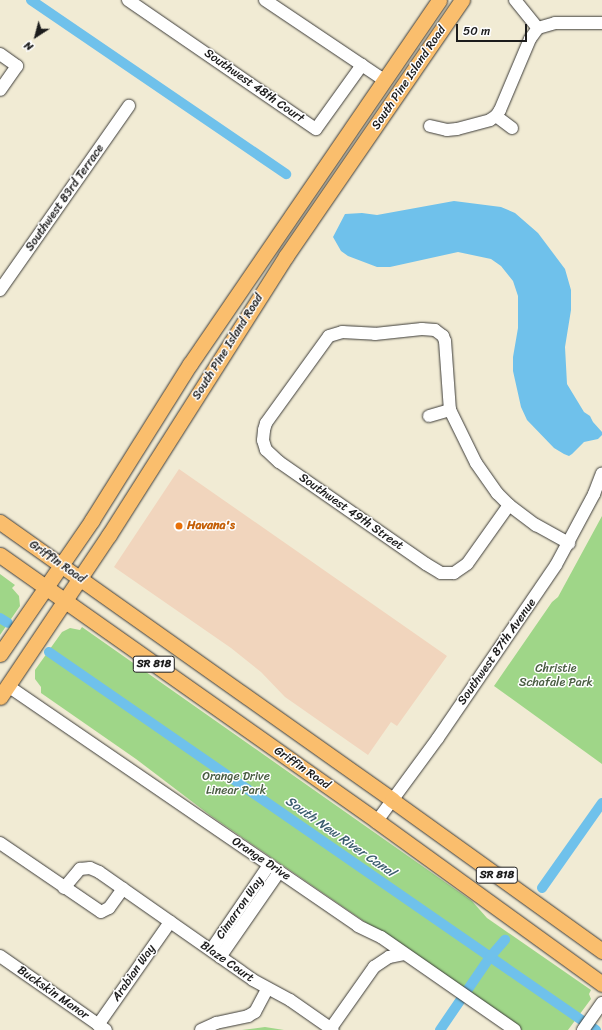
<!DOCTYPE html>
<style>
body{margin:0}
#map{position:relative;width:602px;height:1030px;overflow:hidden;background:#f1ebd4;font-family:Sriracha,sans-serif}
div>[style]{position:absolute}
.built>*{inset:0;background:#f1d5bd}
.green>*{inset:0;background:#9fd688}
.water>*{inset:0;background:#6fc1eb}
.canal>*{height:10px;margin:-5px;padding:0 5px;transform-origin:5px;border-radius:5px;background:#6fc1eb}
.roads{filter:drop-shadow(0 0 1px #3c3b38) drop-shadow(0 0 1px #3c3b38)}
.minor>*{height:12px;margin:-6px;padding:0 6px;transform-origin:6px;border-radius:6px;background:#fff}
.major>*{height:15px;margin:-7.5px;padding:0 7.5px;transform-origin:7.5px;border-radius:7.5px;background:#fabe6d}
.dots>*{width:11px;height:11px;translate:-50% -50%;box-sizing:border-box;border:2px solid #fff;border-radius:50%}
span{translate:-50% -50%;white-space:nowrap;text-align:center;line-height:1.15;-webkit-text-stroke:3px #fff;paint-order:stroke}
.shield-label span{padding:1px 3px;background:#fff;border:1px solid;border-radius:3px;-webkit-text-stroke-width:0}
.shield-label{font-size:11px;color:#1c1c1c;font-weight:700}
.street-label{font-size:12px;color:#1c1c1c}
.food-label{font-size:12px;color:#c56008;font-weight:700}
.left{translate:0 -50%;text-align:left}
.park-label{font-size:12px;color:#4a5d42}
.water-label{font-size:13px;color:#3d5e6f;font-style:italic}
.north{position:absolute;left:16px;top:16px;width:40px;height:40px;-webkit-text-stroke:3px #fff;paint-order:stroke;rotate:216deg;font-size:11px;font-weight:700;line-height:16px;text-align:center;color:#1c1c1c}
.north::after{content:'';display:block;margin:auto;width:14px;height:18px;background:#1c1c1c;clip-path:polygon(50% 0,100% 100%,50% 72%,0 100%)}
.scale{position:absolute;left:456px;top:24px;width:71px;height:18px;box-sizing:border-box;border:2px solid #1c1c1c;border-top:0;padding-left:5px;font-size:12px;line-height:14px;white-space:nowrap;color:#1c1c1c;-webkit-text-stroke:3px #fff;paint-order:stroke}
</style>
<div id="map">
<div class="built">
<div style="clip-path:polygon(179px 469px,447px 656px,397px 726px,391px 722px,368px 755px,285px 697px,261px 672px,231px 648px,114px 567px)"></div>
</div>
<div class="green">
<div style="clip-path:polygon(602px 516px,602px 764px,494px 686px,552px 602px,558px 597px)"></div>
<div style="clip-path:polygon(0 574px,15px 585px,12px 588px,19px 596px,20px 606px,0 635px)"></div>
<div style="clip-path:polygon(82px 627px,472px 901px,487px 918px,591px 990px,589px 994px,591px 999px,568px 1030px,522px 1030px,211px 816px,136px 759px,41px 693px,41px 687px,35px 679px,35px 670px,62px 632px,70px 628px,80px 630px)"></div>
<div style="clip-path:polygon(265px 1027px,284px 1030px,242px 1030px)"></div>
</div>
<div class="water">
<div style="clip-path:polygon(454px 201px,501px 207px,515px 213px,538px 233px,565px 269px,571px 290px,571px 310px,565px 347px,567px 384px,584px 412px,590px 416px,593px 422px,602px 432px,602px 435px,598px 439px,584px 442px,572px 454px,569px 456px,564px 454px,554px 448px,527px 420px,521px 407px,513px 371px,513px 357px,518px 328px,518px 296px,513px 281px,501px 266px,491px 259px,458px 252px,390px 267px,377px 267px,348px 256px,341px 251px,333px 237px,345px 214px,362px 213px,377px 215px)"></div>
</div>
<div class="canal">
<div style="left:31px;top:0;width:309px;rotate:34.3deg"></div>
<div style="left:0;top:618px;width:9px;rotate:32deg"></div>
<div style="left:49px;top:652px;width:665px;rotate:34.65deg"></div>
<div style="left:542px;top:888px;width:104px;rotate:-54.8deg"></div>
<div style="left:440px;top:1030px;width:88px;rotate:-55.6deg"></div>
<div style="left:490px;top:957px;width:23px;rotate:-49deg"></div>
</div>
<div class="roads">
<div class="minor">
<div style="left:128px;top:0;width:228px;rotate:34.5deg"></div>
<div style="left:316px;top:129px;width:79px;rotate:-54.3deg"></div>
<div style="left:265px;top:0;width:143px;rotate:33.9deg"></div>
<div style="left:515px;top:0;width:36px;rotate:51deg"></div>
<div style="left:0;top:54px;width:21px;rotate:35deg"></div>
<div style="left:17px;top:66px;width:29px;rotate:125deg"></div>
<div style="left:496px;top:116px;width:20px;rotate:37deg"></div>
<div style="left:430px;top:126px;width:17px;rotate:13deg"></div>
<div style="left:447px;top:130px;width:10px;rotate:-6deg"></div>
<div style="left:457px;top:129px;width:34px;rotate:-15deg"></div>
<div style="left:490px;top:120px;width:7px;rotate:-34deg"></div>
<div style="left:496px;top:116px;width:7px;rotate:-56deg"></div>
<div style="left:500px;top:110px;width:77px;rotate:-67.1deg"></div>
<div style="left:530px;top:39px;width:14px;rotate:-54deg"></div>
<div style="left:538px;top:28px;width:18px;rotate:-16deg"></div>
<div style="left:555px;top:23px;width:47px"></div>
<div style="left:0;top:290px;width:225px;rotate:-55deg"></div>
<div style="left:429px;top:416px;width:22px;rotate:-16deg"></div>
<div style="left:509px;top:505px;width:72px;rotate:125.4deg"></div>
<div style="left:467px;top:564px;width:16px;rotate:145deg"></div>
<div style="left:454px;top:573px;width:13px;rotate:180deg"></div>
<div style="left:441px;top:573px;width:17px;rotate:-149deg"></div>
<div style="left:426px;top:564px;width:179px;rotate:-145.2deg"></div>
<div style="left:279px;top:462px;width:18px;rotate:-137deg"></div>
<div style="left:266px;top:450px;width:10px;rotate:-107deg"></div>
<div style="left:263px;top:440px;width:10px;rotate:-84deg"></div>
<div style="left:264px;top:430px;width:7px;rotate:-74deg"></div>
<div style="left:266px;top:423px;width:107px;rotate:-54.1deg"></div>
<div style="left:329px;top:336px;width:14px;rotate:-17deg"></div>
<div style="left:342px;top:332px;width:33px;rotate:3deg"></div>
<div style="left:375px;top:334px;width:47px;rotate:-6.1deg"></div>
<div style="left:422px;top:329px;width:13px;rotate:4deg"></div>
<div style="left:435px;top:330px;width:10px;rotate:37deg"></div>
<div style="left:443px;top:336px;width:5px;rotate:68deg"></div>
<div style="left:445px;top:341px;width:69px;rotate:85.9deg"></div>
<div style="left:450px;top:410px;width:59px;rotate:63.9deg"></div>
<div style="left:476px;top:463px;width:37px;rotate:55deg"></div>
<div style="left:497px;top:493px;width:17px;rotate:45deg"></div>
<div style="left:509px;top:505px;width:34px;rotate:37deg"></div>
<div style="left:536px;top:525px;width:38px;rotate:29deg"></div>
<div style="left:8px;top:686px;width:424px;rotate:34.4deg"></div>
<div style="left:358px;top:926px;width:25px;rotate:26deg"></div>
<div style="left:381px;top:937px;width:163px;rotate:34.8deg"></div>
<div style="left:377px;top:821px;width:103px;rotate:-53.7deg"></div>
<div style="left:438px;top:738px;width:209px;rotate:-55.7deg"></div>
<div style="left:556px;top:565px;width:81px;rotate:-61.8deg"></div>
<div style="left:594px;top:494px;width:22px;rotate:-69deg"></div>
<div style="left:0;top:843px;width:122px;rotate:34.3deg"></div>
<div style="left:101px;top:912px;width:9px;rotate:-27deg"></div>
<div style="left:109px;top:908px;width:24px;rotate:-54deg"></div>
<div style="left:64px;top:888px;width:25px;rotate:-50deg"></div>
<div style="left:80px;top:869px;width:10px;rotate:-6deg"></div>
<div style="left:90px;top:868px;width:10px;rotate:24deg"></div>
<div style="left:99px;top:872px;width:188px;rotate:35deg"></div>
<div style="left:253px;top:980px;width:42px;rotate:28.4deg"></div>
<div style="left:290px;top:1000px;width:52px;rotate:34.9deg"></div>
<div style="left:211px;top:950px;width:103px;rotate:-55.7deg"></div>
<div style="left:0;top:956px;width:129px;rotate:34.9deg"></div>
<div style="left:220px;top:957px;width:103px;rotate:-55.2deg"></div>
<div style="left:98px;top:1025px;width:126px;rotate:-55deg"></div>
<div style="left:331px;top:1028px;width:75px;rotate:-54.8deg"></div>
<div style="left:374px;top:967px;width:18px;rotate:-34deg"></div>
<div style="left:389px;top:957px;width:15px;rotate:-11deg"></div>
<div style="left:201px;top:1030px;width:17px;rotate:-25deg"></div>
<div style="left:216px;top:1023px;width:33px;rotate:-12deg"></div>
<div style="left:248px;top:1016px;width:8px;rotate:-30deg"></div>
<div style="left:255px;top:1012px;width:26px;rotate:-62deg"></div>
<div style="left:583px;top:1030px;width:33px;rotate:-55deg"></div>
</div>
<div class="major">
<div style="left:0;top:522px;width:481px;rotate:35.3deg"></div>
<div style="left:392px;top:800px;width:259px;rotate:35.7deg"></div>
<div style="left:0;top:555px;width:461px;rotate:35.2deg"></div>
<div style="left:377px;top:821px;width:278px;rotate:35.9deg"></div>
<div style="left:0;top:654px;width:163px;rotate:-55.5deg"></div>
<div style="left:92px;top:520px;width:184px;rotate:-57.9deg"></div>
<div style="left:190px;top:364px;width:441px;rotate:-55.6deg"></div>
<div style="left:0;top:697px;width:195px;rotate:-56.1deg"></div>
<div style="left:109px;top:535px;width:330px;rotate:-57.6deg"></div>
<div style="left:286px;top:256px;width:311px;rotate:-55.5deg"></div>
</div>
</div>
<div class="dots">
<div style="left:179px;top:526px;background:#e8710a"></div>
</div>
<div class="shield-label">
<span style="left:154px;top:664px">SR 818</span>
<span style="left:497px;top:875px">SR 818</span>
</div>
<div class="street-label">
<span style="left:409px;top:78px;rotate:-56deg">South Pine Island Road</span>
<span style="left:254px;top:86px;rotate:35deg">Southwest 48th Court</span>
<span style="left:65px;top:198px;rotate:-55deg">Southwest 83rd Terrace</span>
<span style="left:228px;top:347px;rotate:-58deg">South Pine Island Road</span>
<span style="left:351px;top:512px;rotate:35deg">Southwest 49th Street</span>
<span style="left:57px;top:562px;rotate:35deg">Griffin Road</span>
<span style="left:497px;top:652px;rotate:-55deg">Southwest 87th Avenue</span>
<span style="left:302px;top:768px;rotate:35deg">Griffin Road</span>
<span style="left:261px;top:859px;rotate:34deg">Orange Drive</span>
<span style="left:240px;top:908px;rotate:-55deg">Cimarron Way</span>
<span style="left:227px;top:962px;rotate:35deg">Blaze Court</span>
<span style="left:134px;top:973px;rotate:-55deg">Arabian Way</span>
<span style="left:53px;top:993px;rotate:35deg">Buckskin Manor</span>
</div>
<div class="food-label">
<span class="left" style="left:187px;top:526px">Havana's</span>
</div>
<div class="park-label">
<span style="left:556px;top:676px">Christie<br>Schafale Park</span>
<span style="left:236px;top:784px">Orange Drive<br>Linear Park</span>
</div>
<div class="water-label">
<span style="left:340px;top:837px;rotate:35deg">South New River Canal</span>
</div>
<div class="north">N</div>
<div class="scale">50 m</div>
</div>
